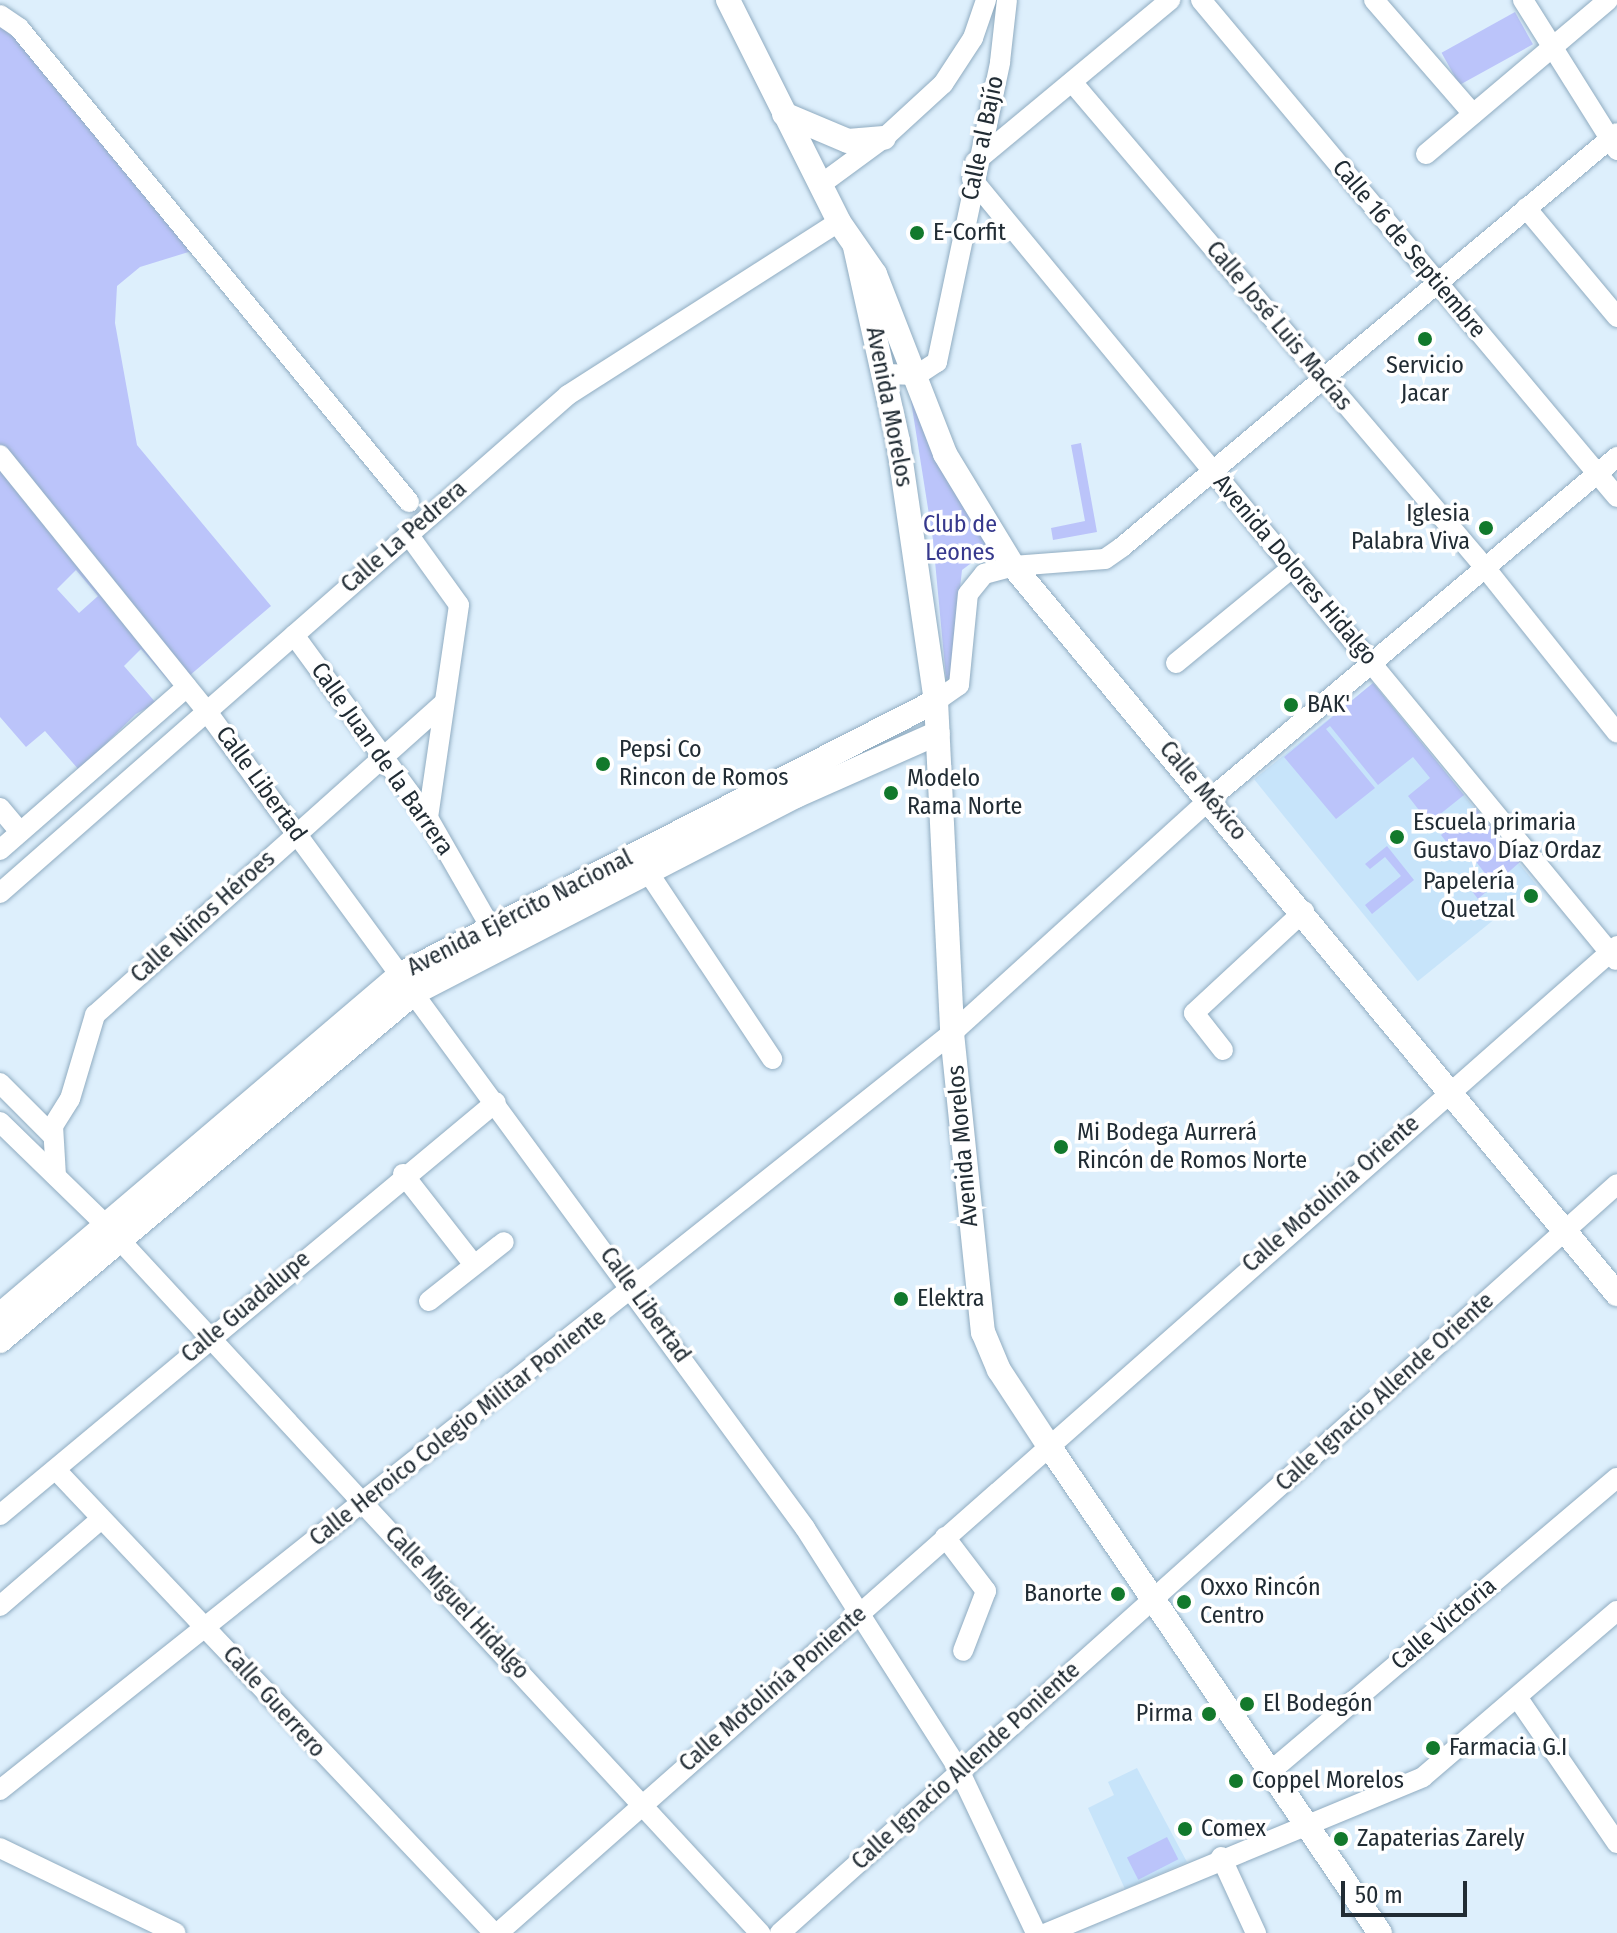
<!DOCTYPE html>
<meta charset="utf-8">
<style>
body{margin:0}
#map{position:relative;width:1617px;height:1933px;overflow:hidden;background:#ddeffc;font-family:"Fira Sans Condensed",sans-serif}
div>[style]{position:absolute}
.built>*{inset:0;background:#c7e4fa;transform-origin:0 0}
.green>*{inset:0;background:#bbc4fa;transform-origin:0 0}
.roads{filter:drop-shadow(0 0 2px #90acc1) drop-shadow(0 0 2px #90acc1)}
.minor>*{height:20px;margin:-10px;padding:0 10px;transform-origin:10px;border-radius:10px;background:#fff}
.major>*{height:24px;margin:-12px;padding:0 12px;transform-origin:12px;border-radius:12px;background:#fff}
.dots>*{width:22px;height:22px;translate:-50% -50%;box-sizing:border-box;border:4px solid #fff;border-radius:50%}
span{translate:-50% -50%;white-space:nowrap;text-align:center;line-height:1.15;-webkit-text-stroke:7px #fff;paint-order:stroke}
.street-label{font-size:24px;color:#212c34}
.poi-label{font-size:24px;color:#212c34}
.left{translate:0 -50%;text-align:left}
.right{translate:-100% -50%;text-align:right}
.park-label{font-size:24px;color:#37398d}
.scale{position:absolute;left:1341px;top:1881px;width:126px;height:36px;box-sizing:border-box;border:4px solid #212c34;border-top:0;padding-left:10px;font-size:24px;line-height:28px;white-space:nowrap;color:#212c34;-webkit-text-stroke:6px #fff;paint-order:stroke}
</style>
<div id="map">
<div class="built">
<div style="left:1373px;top:683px;width:260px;height:153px;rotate:51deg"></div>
<div style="clip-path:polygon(1137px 1768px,1187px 1862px,1125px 1889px,1088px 1808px,1114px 1795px,1108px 1782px)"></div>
</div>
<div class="green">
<div style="left:1515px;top:12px;width:37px;height:84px;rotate:61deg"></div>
<div style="clip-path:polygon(evenodd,0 26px,22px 44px,195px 250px,140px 267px,117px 286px,115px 323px,137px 445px,271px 606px,175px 688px,141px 649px,124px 666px,156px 703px,136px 714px,79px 770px,45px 731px,26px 747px,0 717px,0 26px,76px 570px,98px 596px,79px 613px,57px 589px,76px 570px)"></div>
<div style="clip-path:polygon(909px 388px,1000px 556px,978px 558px,962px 570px,950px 679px,946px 678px,933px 540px)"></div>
<div style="clip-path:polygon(1081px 443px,1097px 532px,1053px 540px,1051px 528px,1085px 521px,1071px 445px)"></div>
<div style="clip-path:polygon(1373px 683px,1464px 795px,1429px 823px,1408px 796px,1430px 778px,1413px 757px,1378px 785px,1330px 726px,1326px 729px,1375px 788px,1336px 819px,1284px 757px)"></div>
<div style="clip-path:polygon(1475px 807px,1520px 862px,1478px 899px,1468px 886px,1484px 872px,1467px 850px,1458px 857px,1441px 835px)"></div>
<div style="clip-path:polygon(1387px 846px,1414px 880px,1372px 914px,1365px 905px,1401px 876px,1385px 857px,1370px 869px,1365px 864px)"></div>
<div style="left:1167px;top:1837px;width:25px;height:45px;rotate:63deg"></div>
</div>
<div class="roads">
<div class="minor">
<div style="left:1201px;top:0;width:648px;rotate:50.07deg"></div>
<div style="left:1374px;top:0;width:151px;rotate:49deg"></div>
<div style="left:1523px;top:0;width:177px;rotate:57.9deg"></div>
<div style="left:0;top:15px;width:23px;rotate:34deg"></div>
<div style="left:19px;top:28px;width:614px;rotate:50.55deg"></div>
<div style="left:1072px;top:82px;width:641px;rotate:49.62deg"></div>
<div style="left:1487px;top:570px;width:208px;rotate:51.4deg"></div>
<div style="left:1426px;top:154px;width:238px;rotate:-40.2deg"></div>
<div style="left:975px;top:162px;width:254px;rotate:-39.7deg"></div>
<div style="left:972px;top:179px;width:1012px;rotate:50.49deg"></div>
<div style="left:820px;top:185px;width:79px;rotate:-36.3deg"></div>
<div style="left:884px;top:138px;width:80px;rotate:-42.5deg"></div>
<div style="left:943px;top:84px;width:55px;rotate:-56.9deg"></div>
<div style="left:973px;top:38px;width:40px;rotate:-71.1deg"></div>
<div style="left:1526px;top:208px;width:142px;rotate:50.1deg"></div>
<div style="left:885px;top:374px;width:32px;rotate:2deg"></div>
<div style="left:917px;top:375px;width:24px;rotate:-33deg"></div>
<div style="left:937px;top:362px;width:307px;rotate:-78.1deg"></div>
<div style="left:1000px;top:62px;width:62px;rotate:-83.6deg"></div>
<div style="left:0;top:455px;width:326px;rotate:51.1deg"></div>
<div style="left:205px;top:709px;width:1015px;rotate:53.77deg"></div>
<div style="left:805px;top:1528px;width:287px;rotate:57.5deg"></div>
<div style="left:959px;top:1770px;width:180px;rotate:64.7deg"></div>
<div style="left:408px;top:534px;width:87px;rotate:54.3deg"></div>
<div style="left:459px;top:605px;width:215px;rotate:98.3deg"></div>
<div style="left:294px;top:635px;width:227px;rotate:53.8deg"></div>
<div style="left:428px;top:818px;width:127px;rotate:60.2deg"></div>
<div style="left:1176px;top:663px;width:151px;rotate:-39.4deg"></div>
<div style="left:936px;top:701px;width:28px;rotate:-35deg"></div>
<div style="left:959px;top:685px;width:91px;rotate:-84.4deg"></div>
<div style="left:968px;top:594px;width:26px;rotate:-51deg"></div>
<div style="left:984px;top:574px;width:30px;rotate:-15deg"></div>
<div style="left:1013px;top:566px;width:92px;rotate:-4.4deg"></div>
<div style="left:1105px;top:559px;width:21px;rotate:-35deg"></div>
<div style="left:1122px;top:547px;width:645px;rotate:-39.91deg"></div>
<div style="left:0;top:808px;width:31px;rotate:50deg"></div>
<div style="left:0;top:850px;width:248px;rotate:-41.1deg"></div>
<div style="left:640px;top:860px;width:239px;rotate:56.4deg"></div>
<div style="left:0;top:893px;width:755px;rotate:-41.24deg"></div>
<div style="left:568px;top:395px;width:322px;rotate:-32.6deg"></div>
<div style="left:1223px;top:1050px;width:47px;rotate:-128.1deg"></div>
<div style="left:1194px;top:1013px;width:150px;rotate:-42.8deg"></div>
<div style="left:0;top:1083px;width:74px;rotate:45deg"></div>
<div style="left:0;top:1122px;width:145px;rotate:44.2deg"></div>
<div style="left:104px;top:1223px;width:967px;rotate:47.26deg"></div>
<div style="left:403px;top:1174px;width:115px;rotate:52deg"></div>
<div style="left:56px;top:1176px;width:50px;rotate:-93.4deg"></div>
<div style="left:53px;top:1126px;width:32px;rotate:-58deg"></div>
<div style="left:70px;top:1099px;width:88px;rotate:-73.4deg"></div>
<div style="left:95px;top:1015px;width:467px;rotate:-41.8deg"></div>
<div style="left:429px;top:1301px;width:95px;rotate:-38.2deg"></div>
<div style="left:56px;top:1470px;width:637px;rotate:46.59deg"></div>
<div style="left:0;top:1515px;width:645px;rotate:-39.78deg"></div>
<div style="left:945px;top:1537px;width:68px;rotate:52.8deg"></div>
<div style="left:986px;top:1591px;width:64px;rotate:111deg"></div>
<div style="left:0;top:1606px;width:132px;rotate:-40.7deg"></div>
<div style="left:1517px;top:1697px;width:177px;rotate:55.6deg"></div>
<div style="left:1271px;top:1771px;width:453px;rotate:-40.3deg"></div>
<div style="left:0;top:1790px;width:1216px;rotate:-38.49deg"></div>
<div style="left:952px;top:1033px;width:348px;rotate:-42.2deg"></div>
<div style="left:1210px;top:799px;width:532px;rotate:-40.04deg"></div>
<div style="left:0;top:1848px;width:195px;rotate:25.8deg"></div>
<div style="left:1221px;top:1857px;width:84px;rotate:65.3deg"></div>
<div style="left:498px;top:1933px;width:1492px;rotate:-41.41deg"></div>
<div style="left:780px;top:1933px;width:1123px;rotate:-41.82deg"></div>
<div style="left:1047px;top:1933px;width:407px;rotate:-22.5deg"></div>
<div style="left:1423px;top:1777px;width:255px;rotate:-40.6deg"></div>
</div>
<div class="major">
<div style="left:728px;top:0;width:248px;rotate:63.4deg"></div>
<div style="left:839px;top:222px;width:63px;rotate:55.3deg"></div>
<div style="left:875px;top:274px;width:193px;rotate:68.7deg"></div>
<div style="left:945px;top:454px;width:131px;rotate:58.7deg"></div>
<div style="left:1013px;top:566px;width:946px;rotate:50.32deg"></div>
<div style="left:784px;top:114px;width:69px;rotate:22.9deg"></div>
<div style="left:848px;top:141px;width:36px;rotate:-5deg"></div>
<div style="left:855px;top:247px;width:199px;rotate:77.5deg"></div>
<div style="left:898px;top:441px;width:263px;rotate:81.7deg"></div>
<div style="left:936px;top:701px;width:332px;rotate:87.2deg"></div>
<div style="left:952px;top:1033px;width:301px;rotate:84.1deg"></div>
<div style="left:983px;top:1332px;width:41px;rotate:67.2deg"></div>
<div style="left:999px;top:1370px;width:91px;rotate:56.7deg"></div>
<div style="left:1049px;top:1446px;width:589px;rotate:55.8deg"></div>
<div style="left:0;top:1315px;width:526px;rotate:-40.38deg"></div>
<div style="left:401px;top:974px;width:601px;rotate:-27.03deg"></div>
<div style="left:0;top:1341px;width:541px;rotate:-40.05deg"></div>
<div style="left:414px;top:993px;width:430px;rotate:-27.3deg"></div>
<div style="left:796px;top:796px;width:155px;rotate:-23.9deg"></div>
</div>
</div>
<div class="dots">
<div style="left:917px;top:233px;background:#12792c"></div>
<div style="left:1425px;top:339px;background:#12792c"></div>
<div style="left:1486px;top:528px;background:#12792c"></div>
<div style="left:1291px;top:705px;background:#12792c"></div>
<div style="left:603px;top:764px;background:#12792c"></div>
<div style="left:891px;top:793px;background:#12792c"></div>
<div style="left:1397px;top:837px;background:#12792c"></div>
<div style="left:1531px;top:896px;background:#12792c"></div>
<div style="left:1061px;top:1147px;background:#12792c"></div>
<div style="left:901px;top:1299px;background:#12792c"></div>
<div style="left:1118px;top:1594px;background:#12792c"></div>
<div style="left:1184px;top:1602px;background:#12792c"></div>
<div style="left:1247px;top:1704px;background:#12792c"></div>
<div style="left:1209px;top:1714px;background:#12792c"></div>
<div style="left:1433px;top:1748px;background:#12792c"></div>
<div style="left:1236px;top:1781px;background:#12792c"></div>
<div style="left:1185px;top:1829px;background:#12792c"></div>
<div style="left:1341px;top:1839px;background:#12792c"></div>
</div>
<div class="street-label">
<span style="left:983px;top:138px;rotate:-78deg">Calle al Bajío</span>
<span style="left:1409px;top:249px;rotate:50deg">Calle 16 de Septiembre</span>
<span style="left:1279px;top:326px;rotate:50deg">Calle José Luis Macías</span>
<span style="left:889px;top:407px;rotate:79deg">Avenida Morelos</span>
<span style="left:404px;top:537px;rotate:-41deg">Calle La Pedrera</span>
<span style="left:1295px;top:570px;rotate:50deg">Avenida Dolores Hidalgo</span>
<span style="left:382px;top:759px;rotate:55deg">Calle Juan de la Barrera</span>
<span style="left:261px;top:784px;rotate:54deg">Calle Libertad</span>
<span style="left:1203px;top:791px;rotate:50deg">Calle México</span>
<span style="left:520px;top:913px;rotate:-27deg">Avenida Ejército Nacional</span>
<span style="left:203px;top:917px;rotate:-42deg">Calle Niños Héroes</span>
<span style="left:963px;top:1146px;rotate:-95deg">Avenida Morelos</span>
<span style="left:1331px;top:1194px;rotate:-41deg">Calle Motolinía Oriente</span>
<span style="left:645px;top:1305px;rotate:54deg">Calle Libertad</span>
<span style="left:246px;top:1307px;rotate:-40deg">Calle Guadalupe</span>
<span style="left:1385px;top:1392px;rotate:-42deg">Calle Ignacio Allende Oriente</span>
<span style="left:458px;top:1428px;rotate:-38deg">Calle Heroico Colegio Militar Poniente</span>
<span style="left:457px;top:1603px;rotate:47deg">Calle Miguel Hidalgo</span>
<span style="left:1444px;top:1624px;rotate:-40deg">Calle Victoria</span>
<span style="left:773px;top:1689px;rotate:-41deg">Calle Motolinía Poniente</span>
<span style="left:274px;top:1702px;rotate:48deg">Calle Guerrero</span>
<span style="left:966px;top:1766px;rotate:-42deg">Calle Ignacio Allende Poniente</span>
</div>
<div class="poi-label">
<span class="left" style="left:933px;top:233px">E-Corfit</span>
<span style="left:1425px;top:380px">Servicio<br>Jacar</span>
<span class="right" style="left:1470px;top:528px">Iglesia<br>Palabra Viva</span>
<span class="left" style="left:1307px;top:705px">BAK'</span>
<span class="left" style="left:619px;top:764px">Pepsi Co<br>Rincon de Romos</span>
<span class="left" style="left:907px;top:793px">Modelo<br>Rama Norte</span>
<span class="left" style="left:1413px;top:837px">Escuela primaria<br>Gustavo Díaz Ordaz</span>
<span class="right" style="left:1515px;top:896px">Papelería<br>Quetzal</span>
<span class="left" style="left:1077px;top:1147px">Mi Bodega Aurrerá<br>Rincón de Romos Norte</span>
<span class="left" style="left:917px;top:1299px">Elektra</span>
<span class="left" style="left:1200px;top:1602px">Oxxo Rincón<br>Centro</span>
<span class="right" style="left:1102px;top:1594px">Banorte</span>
<span class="left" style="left:1263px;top:1704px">El Bodegón</span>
<span class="right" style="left:1193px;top:1714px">Pirma</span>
<span class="left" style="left:1449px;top:1748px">Farmacia G.I</span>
<span class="left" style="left:1252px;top:1781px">Coppel Morelos</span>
<span class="left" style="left:1201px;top:1829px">Comex</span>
<span class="left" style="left:1357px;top:1839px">Zapaterias Zarely</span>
</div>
<div class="park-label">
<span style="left:960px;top:539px">Club de<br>Leones</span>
</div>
<div class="scale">50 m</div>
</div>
